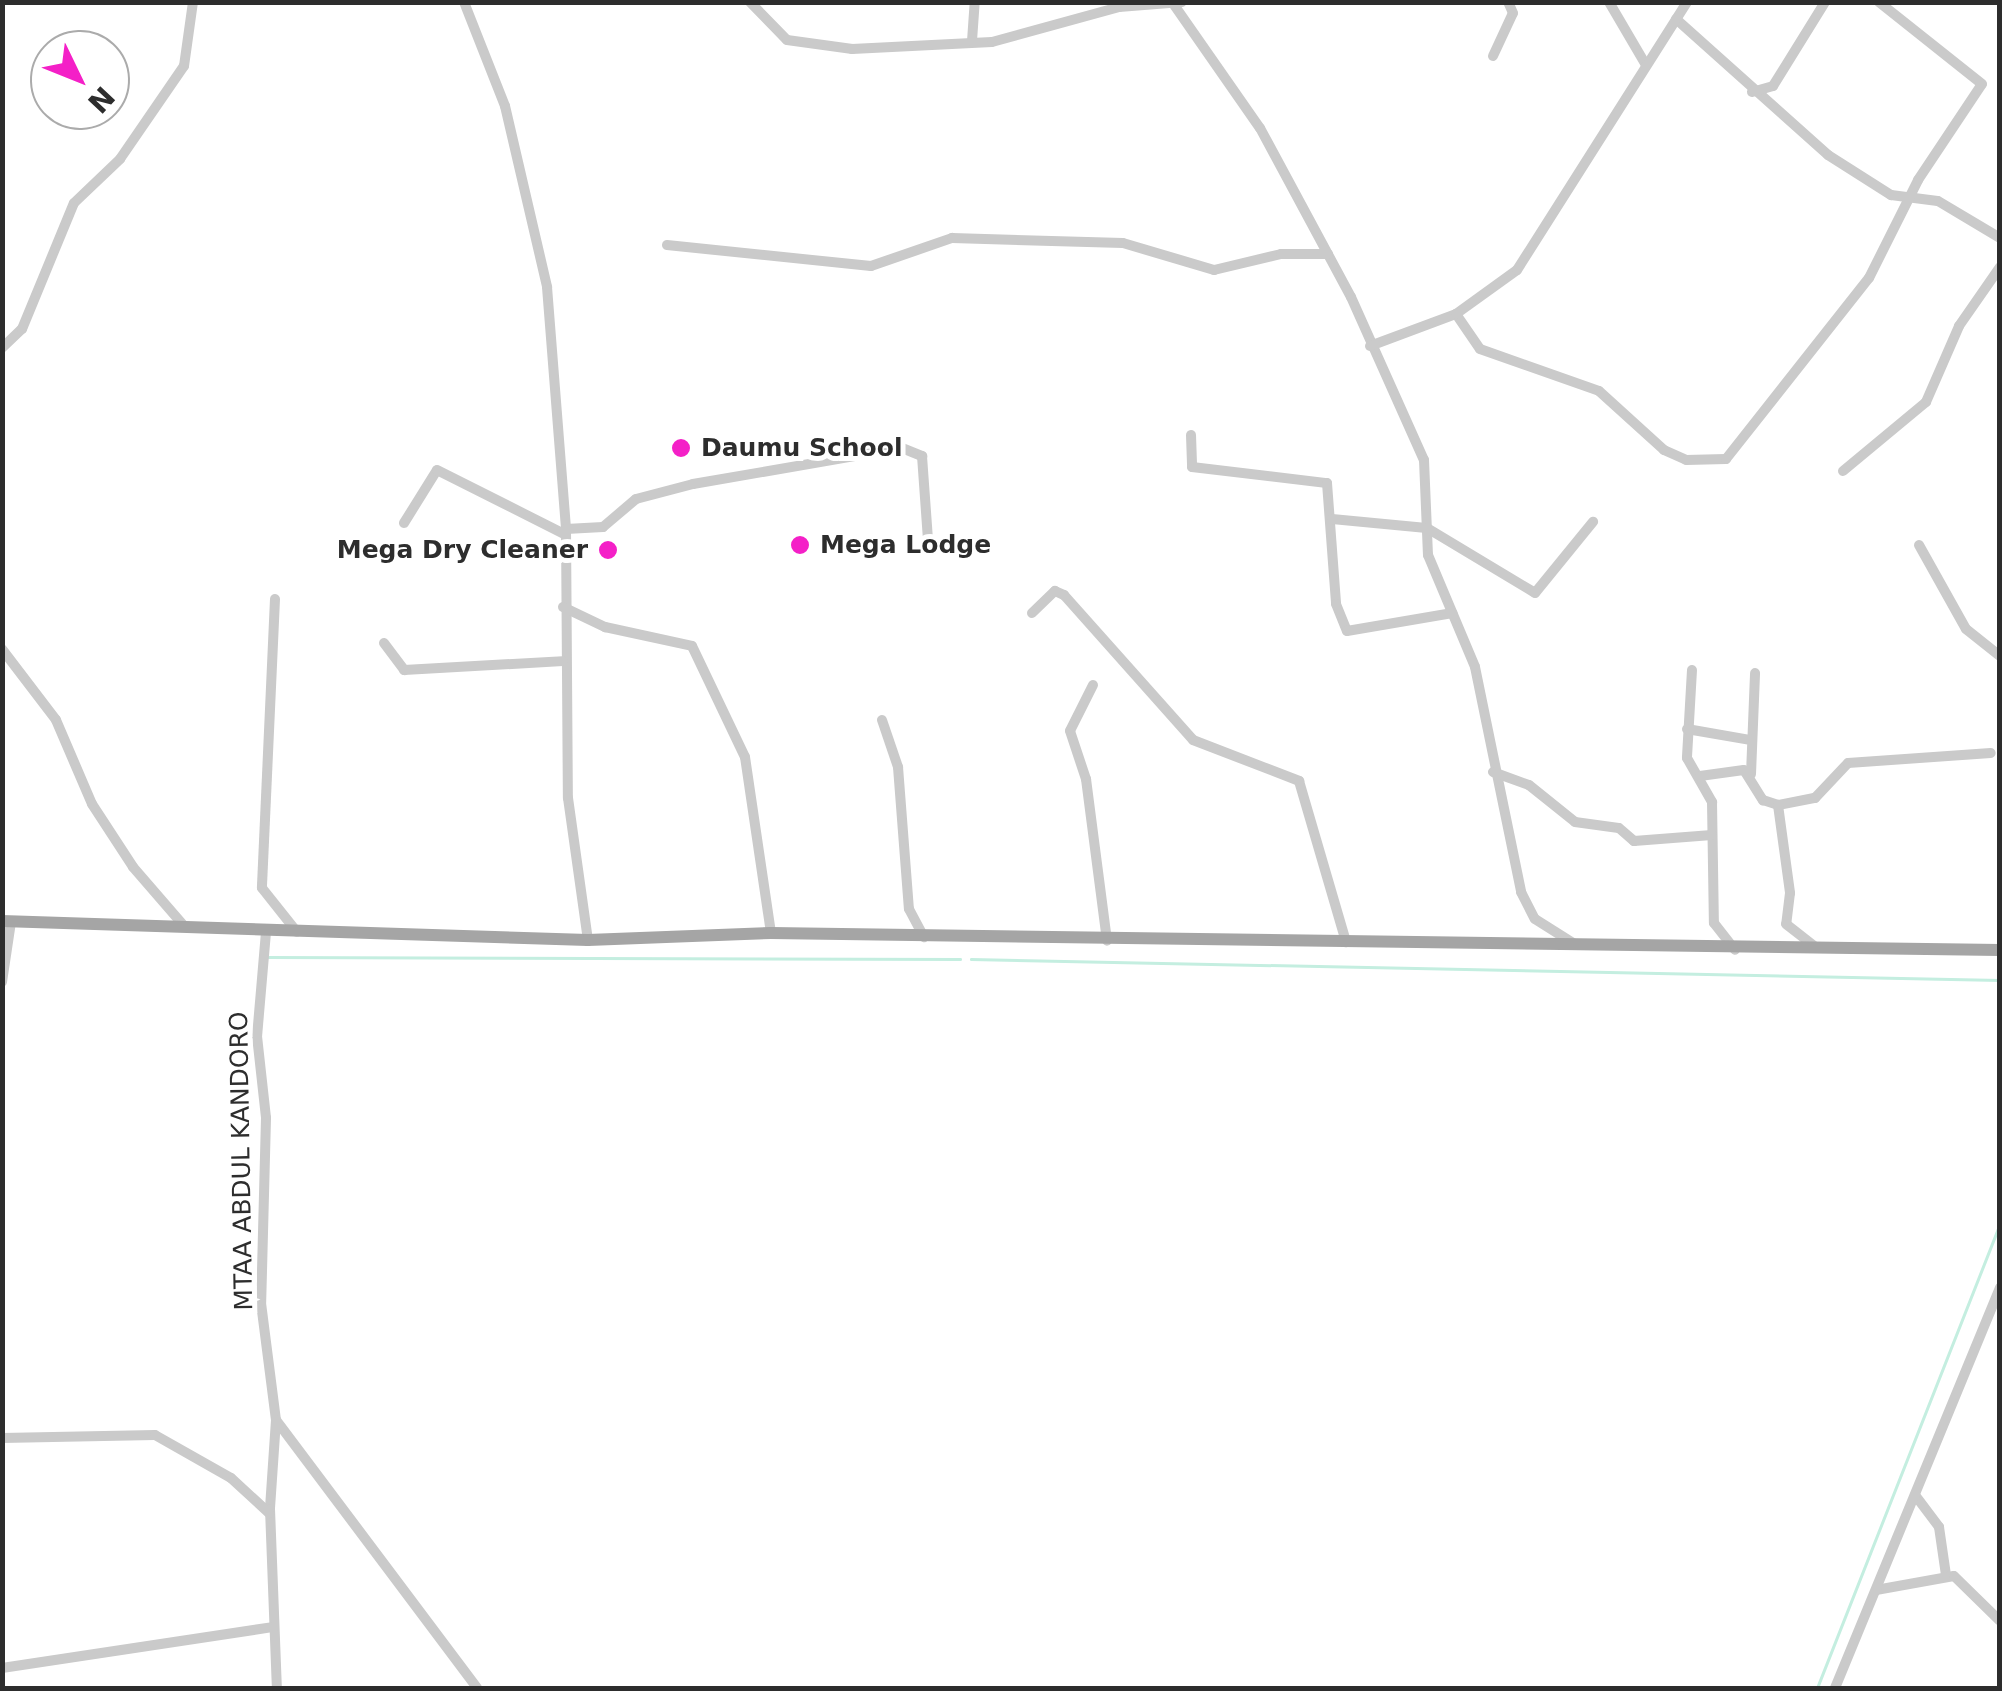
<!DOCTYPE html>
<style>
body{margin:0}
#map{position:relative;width:2002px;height:1691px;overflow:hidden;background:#fff;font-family:"DejaVu Sans",sans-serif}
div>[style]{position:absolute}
.stream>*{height:2.5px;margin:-1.25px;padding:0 1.25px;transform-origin:1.25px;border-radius:1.25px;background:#c4eee0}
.minor>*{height:10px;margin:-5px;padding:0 5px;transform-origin:5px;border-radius:5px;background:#cacaca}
.major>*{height:12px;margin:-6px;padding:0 6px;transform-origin:6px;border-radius:6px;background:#a5a5a5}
.dots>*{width:28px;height:28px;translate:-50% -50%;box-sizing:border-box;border:5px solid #fff;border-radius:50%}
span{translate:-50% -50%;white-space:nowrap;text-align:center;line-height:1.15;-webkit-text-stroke:10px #fff;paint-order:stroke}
.poi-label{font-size:25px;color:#2d2d2d;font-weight:700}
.left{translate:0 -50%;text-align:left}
.right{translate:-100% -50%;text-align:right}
.street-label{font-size:25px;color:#2d2d2d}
.frame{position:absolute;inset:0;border:5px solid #2d2d2d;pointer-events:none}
.north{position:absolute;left:30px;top:30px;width:100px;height:100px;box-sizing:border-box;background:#fff;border:2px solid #ababab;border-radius:50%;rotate:133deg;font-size:28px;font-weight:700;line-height:40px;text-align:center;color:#2d2d2d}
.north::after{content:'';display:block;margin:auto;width:35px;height:45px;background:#f420c7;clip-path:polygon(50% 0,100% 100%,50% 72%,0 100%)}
</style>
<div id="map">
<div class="stream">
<div style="left:267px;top:957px;width:693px;rotate:0.17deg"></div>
<div style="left:971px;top:959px;width:1029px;rotate:1.17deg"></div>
<div style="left:1817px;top:1688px;width:499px;rotate:-68.5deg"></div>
</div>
<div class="minor">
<div style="left:464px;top:2px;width:112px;rotate:68.5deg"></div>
<div style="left:505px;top:106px;width:186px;rotate:76.9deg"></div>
<div style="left:547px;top:287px;width:243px;rotate:85.5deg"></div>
<div style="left:566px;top:529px;width:269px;rotate:89.6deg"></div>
<div style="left:568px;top:798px;width:143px;rotate:82deg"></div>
<div style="left:750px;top:2px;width:53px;rotate:45.8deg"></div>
<div style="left:787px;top:40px;width:66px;rotate:7.9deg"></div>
<div style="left:852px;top:49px;width:140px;rotate:-2.9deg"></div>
<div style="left:992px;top:42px;width:132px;rotate:-15.4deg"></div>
<div style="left:1119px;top:7px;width:63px;rotate:-4.5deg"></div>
<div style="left:1172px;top:2px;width:154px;rotate:55.1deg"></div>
<div style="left:1260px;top:128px;width:192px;rotate:61.7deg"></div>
<div style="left:1351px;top:297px;width:179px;rotate:65.9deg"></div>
<div style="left:1424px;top:460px;width:95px;rotate:87.6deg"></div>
<div style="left:1428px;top:555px;width:121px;rotate:67.2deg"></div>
<div style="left:1475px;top:667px;width:230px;rotate:78.4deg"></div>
<div style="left:1521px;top:892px;width:30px;rotate:63deg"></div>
<div style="left:1535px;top:919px;width:45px;rotate:32.3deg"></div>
<div style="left:1609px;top:2px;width:73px;rotate:59.6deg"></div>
<div style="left:1676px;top:19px;width:204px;rotate:41.8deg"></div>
<div style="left:1828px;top:155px;width:75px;rotate:32.4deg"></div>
<div style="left:1891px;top:195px;width:47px;rotate:7.3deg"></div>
<div style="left:1938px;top:201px;width:72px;rotate:30.8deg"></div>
<div style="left:972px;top:41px;width:39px;rotate:-86deg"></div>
<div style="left:1493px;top:56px;width:47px;rotate:-65.1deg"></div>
<div style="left:1513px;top:13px;width:12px;rotate:-114deg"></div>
<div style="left:1752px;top:92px;width:22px;rotate:-16deg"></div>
<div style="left:1773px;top:86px;width:99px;rotate:-58.2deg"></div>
<div style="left:667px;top:245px;width:205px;rotate:5.9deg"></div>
<div style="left:871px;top:266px;width:86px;rotate:-19.1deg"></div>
<div style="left:952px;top:238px;width:171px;rotate:1.7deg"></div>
<div style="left:1123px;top:243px;width:95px;rotate:16.5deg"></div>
<div style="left:1214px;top:270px;width:69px;rotate:-13.4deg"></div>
<div style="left:1281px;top:254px;width:47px"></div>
<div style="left:1456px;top:314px;width:42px;rotate:55.6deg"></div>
<div style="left:1480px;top:349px;width:126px;rotate:19.4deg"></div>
<div style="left:1599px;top:391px;width:88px;rotate:42.2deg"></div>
<div style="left:1664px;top:450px;width:24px;rotate:24deg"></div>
<div style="left:1686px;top:460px;width:40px;rotate:-1.4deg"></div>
<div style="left:1726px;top:459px;width:231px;rotate:-51.7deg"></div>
<div style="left:1869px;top:278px;width:110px;rotate:-63.4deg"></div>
<div style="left:1918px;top:180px;width:115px;rotate:-56.3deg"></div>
<div style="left:1982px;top:84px;width:132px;rotate:-141.5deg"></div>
<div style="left:1370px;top:346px;width:92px;rotate:-20.4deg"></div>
<div style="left:1456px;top:314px;width:75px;rotate:-35.8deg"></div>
<div style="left:1517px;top:270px;width:317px;rotate:-57.6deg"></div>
<div style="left:2px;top:348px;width:28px;rotate:-44deg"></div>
<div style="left:22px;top:329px;width:136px;rotate:-67.6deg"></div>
<div style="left:74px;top:203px;width:64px;rotate:-43.7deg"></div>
<div style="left:120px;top:159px;width:113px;rotate:-55.5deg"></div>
<div style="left:184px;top:66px;width:65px;rotate:-82deg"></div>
<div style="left:1191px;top:435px;width:32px;rotate:88deg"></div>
<div style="left:1192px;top:467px;width:136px;rotate:6.8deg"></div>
<div style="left:1327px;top:483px;width:121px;rotate:85.7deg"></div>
<div style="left:1336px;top:604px;width:29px;rotate:68deg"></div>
<div style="left:1347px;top:631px;width:107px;rotate:-9.7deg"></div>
<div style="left:1843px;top:471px;width:108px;rotate:-39.7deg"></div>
<div style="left:1926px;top:402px;width:83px;rotate:-66.5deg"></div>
<div style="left:1959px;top:326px;width:72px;rotate:-55.2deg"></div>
<div style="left:1332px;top:519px;width:95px;rotate:5.4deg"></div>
<div style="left:1427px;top:528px;width:126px;rotate:31deg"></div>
<div style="left:1535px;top:593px;width:92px;rotate:-50.8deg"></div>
<div style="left:404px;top:523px;width:62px;rotate:-58.1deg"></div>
<div style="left:437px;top:470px;width:144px;rotate:26.7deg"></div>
<div style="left:566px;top:529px;width:37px;rotate:-3deg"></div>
<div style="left:603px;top:527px;width:43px;rotate:-40.3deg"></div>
<div style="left:636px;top:499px;width:59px;rotate:-14.7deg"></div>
<div style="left:693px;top:484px;width:212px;rotate:-9.8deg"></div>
<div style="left:902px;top:448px;width:22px;rotate:22deg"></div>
<div style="left:922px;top:456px;width:84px;rotate:85.9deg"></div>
<div style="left:1919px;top:545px;width:96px;rotate:60.8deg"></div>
<div style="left:1966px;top:629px;width:43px;rotate:38.5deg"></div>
<div style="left:275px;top:599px;width:289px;rotate:92.6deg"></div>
<div style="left:262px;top:888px;width:56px;rotate:51.5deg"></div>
<div style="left:563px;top:607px;width:47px;rotate:25.5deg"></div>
<div style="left:605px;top:627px;width:89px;rotate:12.3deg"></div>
<div style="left:692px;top:646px;width:123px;rotate:64.5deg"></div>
<div style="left:745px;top:757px;width:178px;rotate:81.6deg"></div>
<div style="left:1032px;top:613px;width:32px;rotate:-44deg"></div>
<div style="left:1055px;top:591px;width:10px;rotate:24deg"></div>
<div style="left:1064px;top:595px;width:194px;rotate:48.3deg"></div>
<div style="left:1193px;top:740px;width:114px;rotate:21.1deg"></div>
<div style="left:1299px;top:781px;width:168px;rotate:73.7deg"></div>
<div style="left:384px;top:643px;width:34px;rotate:53deg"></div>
<div style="left:404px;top:670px;width:159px;rotate:-3.2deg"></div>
<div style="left:2px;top:649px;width:89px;rotate:52.7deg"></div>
<div style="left:56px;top:720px;width:91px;rotate:66.8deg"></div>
<div style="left:92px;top:804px;width:75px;rotate:56.9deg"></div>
<div style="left:133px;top:867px;width:79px;rotate:49.1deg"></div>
<div style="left:1692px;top:670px;width:88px;rotate:93.3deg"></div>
<div style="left:1687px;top:758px;width:51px;rotate:60.4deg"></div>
<div style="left:1712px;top:802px;width:121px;rotate:89.1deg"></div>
<div style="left:1714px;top:923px;width:34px;rotate:52deg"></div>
<div style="left:1093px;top:685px;width:51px;rotate:116.6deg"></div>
<div style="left:1070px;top:731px;width:51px;rotate:71.6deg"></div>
<div style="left:1086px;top:779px;width:163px;rotate:82.6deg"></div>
<div style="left:882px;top:720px;width:50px;rotate:71.2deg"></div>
<div style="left:898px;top:767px;width:142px;rotate:85.6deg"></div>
<div style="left:909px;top:909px;width:32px;rotate:62deg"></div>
<div style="left:1687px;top:729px;width:65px;rotate:9.8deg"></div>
<div style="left:1493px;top:772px;width:38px;rotate:20deg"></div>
<div style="left:1529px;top:785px;width:59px;rotate:38.8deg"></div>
<div style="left:1575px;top:822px;width:44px;rotate:7.8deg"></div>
<div style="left:1619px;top:828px;width:20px;rotate:41deg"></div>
<div style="left:1634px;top:841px;width:78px;rotate:-4.4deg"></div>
<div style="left:1751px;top:774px;width:101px;rotate:-87.7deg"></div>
<div style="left:1700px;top:776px;width:44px;rotate:-7.8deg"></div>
<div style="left:1744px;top:770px;width:36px;rotate:58deg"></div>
<div style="left:1763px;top:800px;width:16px;rotate:18deg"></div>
<div style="left:1778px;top:805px;width:38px;rotate:-11deg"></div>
<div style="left:1815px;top:798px;width:48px;rotate:-46.7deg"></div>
<div style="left:1848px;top:763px;width:143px;rotate:-4deg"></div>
<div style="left:1778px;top:805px;width:89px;rotate:82.2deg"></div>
<div style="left:1790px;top:893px;width:31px;rotate:97deg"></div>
<div style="left:1786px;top:924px;width:36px;rotate:38deg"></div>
<div style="left:266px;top:932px;width:104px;rotate:94.9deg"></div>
<div style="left:257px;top:1036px;width:82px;rotate:83.7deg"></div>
<div style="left:266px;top:1118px;width:185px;rotate:91.5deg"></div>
<div style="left:261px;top:1303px;width:118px;rotate:82.7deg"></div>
<div style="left:276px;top:1420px;width:89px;rotate:93.9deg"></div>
<div style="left:270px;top:1509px;width:179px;rotate:87.8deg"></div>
<div style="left:2px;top:982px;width:61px;rotate:-81.5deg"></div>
<div style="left:276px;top:1420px;width:335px;rotate:53.1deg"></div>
<div style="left:2px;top:1438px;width:153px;rotate:-1.1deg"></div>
<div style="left:155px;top:1435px;width:87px;rotate:29.5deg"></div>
<div style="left:231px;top:1478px;width:52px;rotate:42.6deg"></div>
<div style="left:1915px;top:1495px;width:40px;rotate:53deg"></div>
<div style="left:1939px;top:1527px;width:49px;rotate:81.7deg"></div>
<div style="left:1876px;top:1590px;width:79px;rotate:-10.2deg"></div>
<div style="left:1954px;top:1576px;width:64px;rotate:44.4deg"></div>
<div style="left:2px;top:1668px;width:275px;rotate:-8.6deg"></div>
<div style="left:1835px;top:1688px;width:433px;rotate:-67.6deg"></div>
</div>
<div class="major">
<div style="left:2px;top:921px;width:586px;rotate:1.86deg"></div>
<div style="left:588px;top:940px;width:183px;rotate:-2.2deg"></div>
<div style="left:771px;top:933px;width:1229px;rotate:0.79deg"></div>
</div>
<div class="dots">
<div style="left:681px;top:448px;background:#f420c7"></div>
<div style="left:800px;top:545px;background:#f420c7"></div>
<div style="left:608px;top:550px;background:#f420c7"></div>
</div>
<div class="poi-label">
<span class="left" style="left:701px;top:448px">Daumu School</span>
<span class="left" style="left:820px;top:545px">Mega Lodge</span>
<span class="right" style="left:588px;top:550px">Mega Dry Cleaner</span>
</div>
<div class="street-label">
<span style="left:242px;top:1161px;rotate:-91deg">MTAA ABDUL KANDORO</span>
</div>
<div class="frame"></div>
<div class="north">N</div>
</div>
